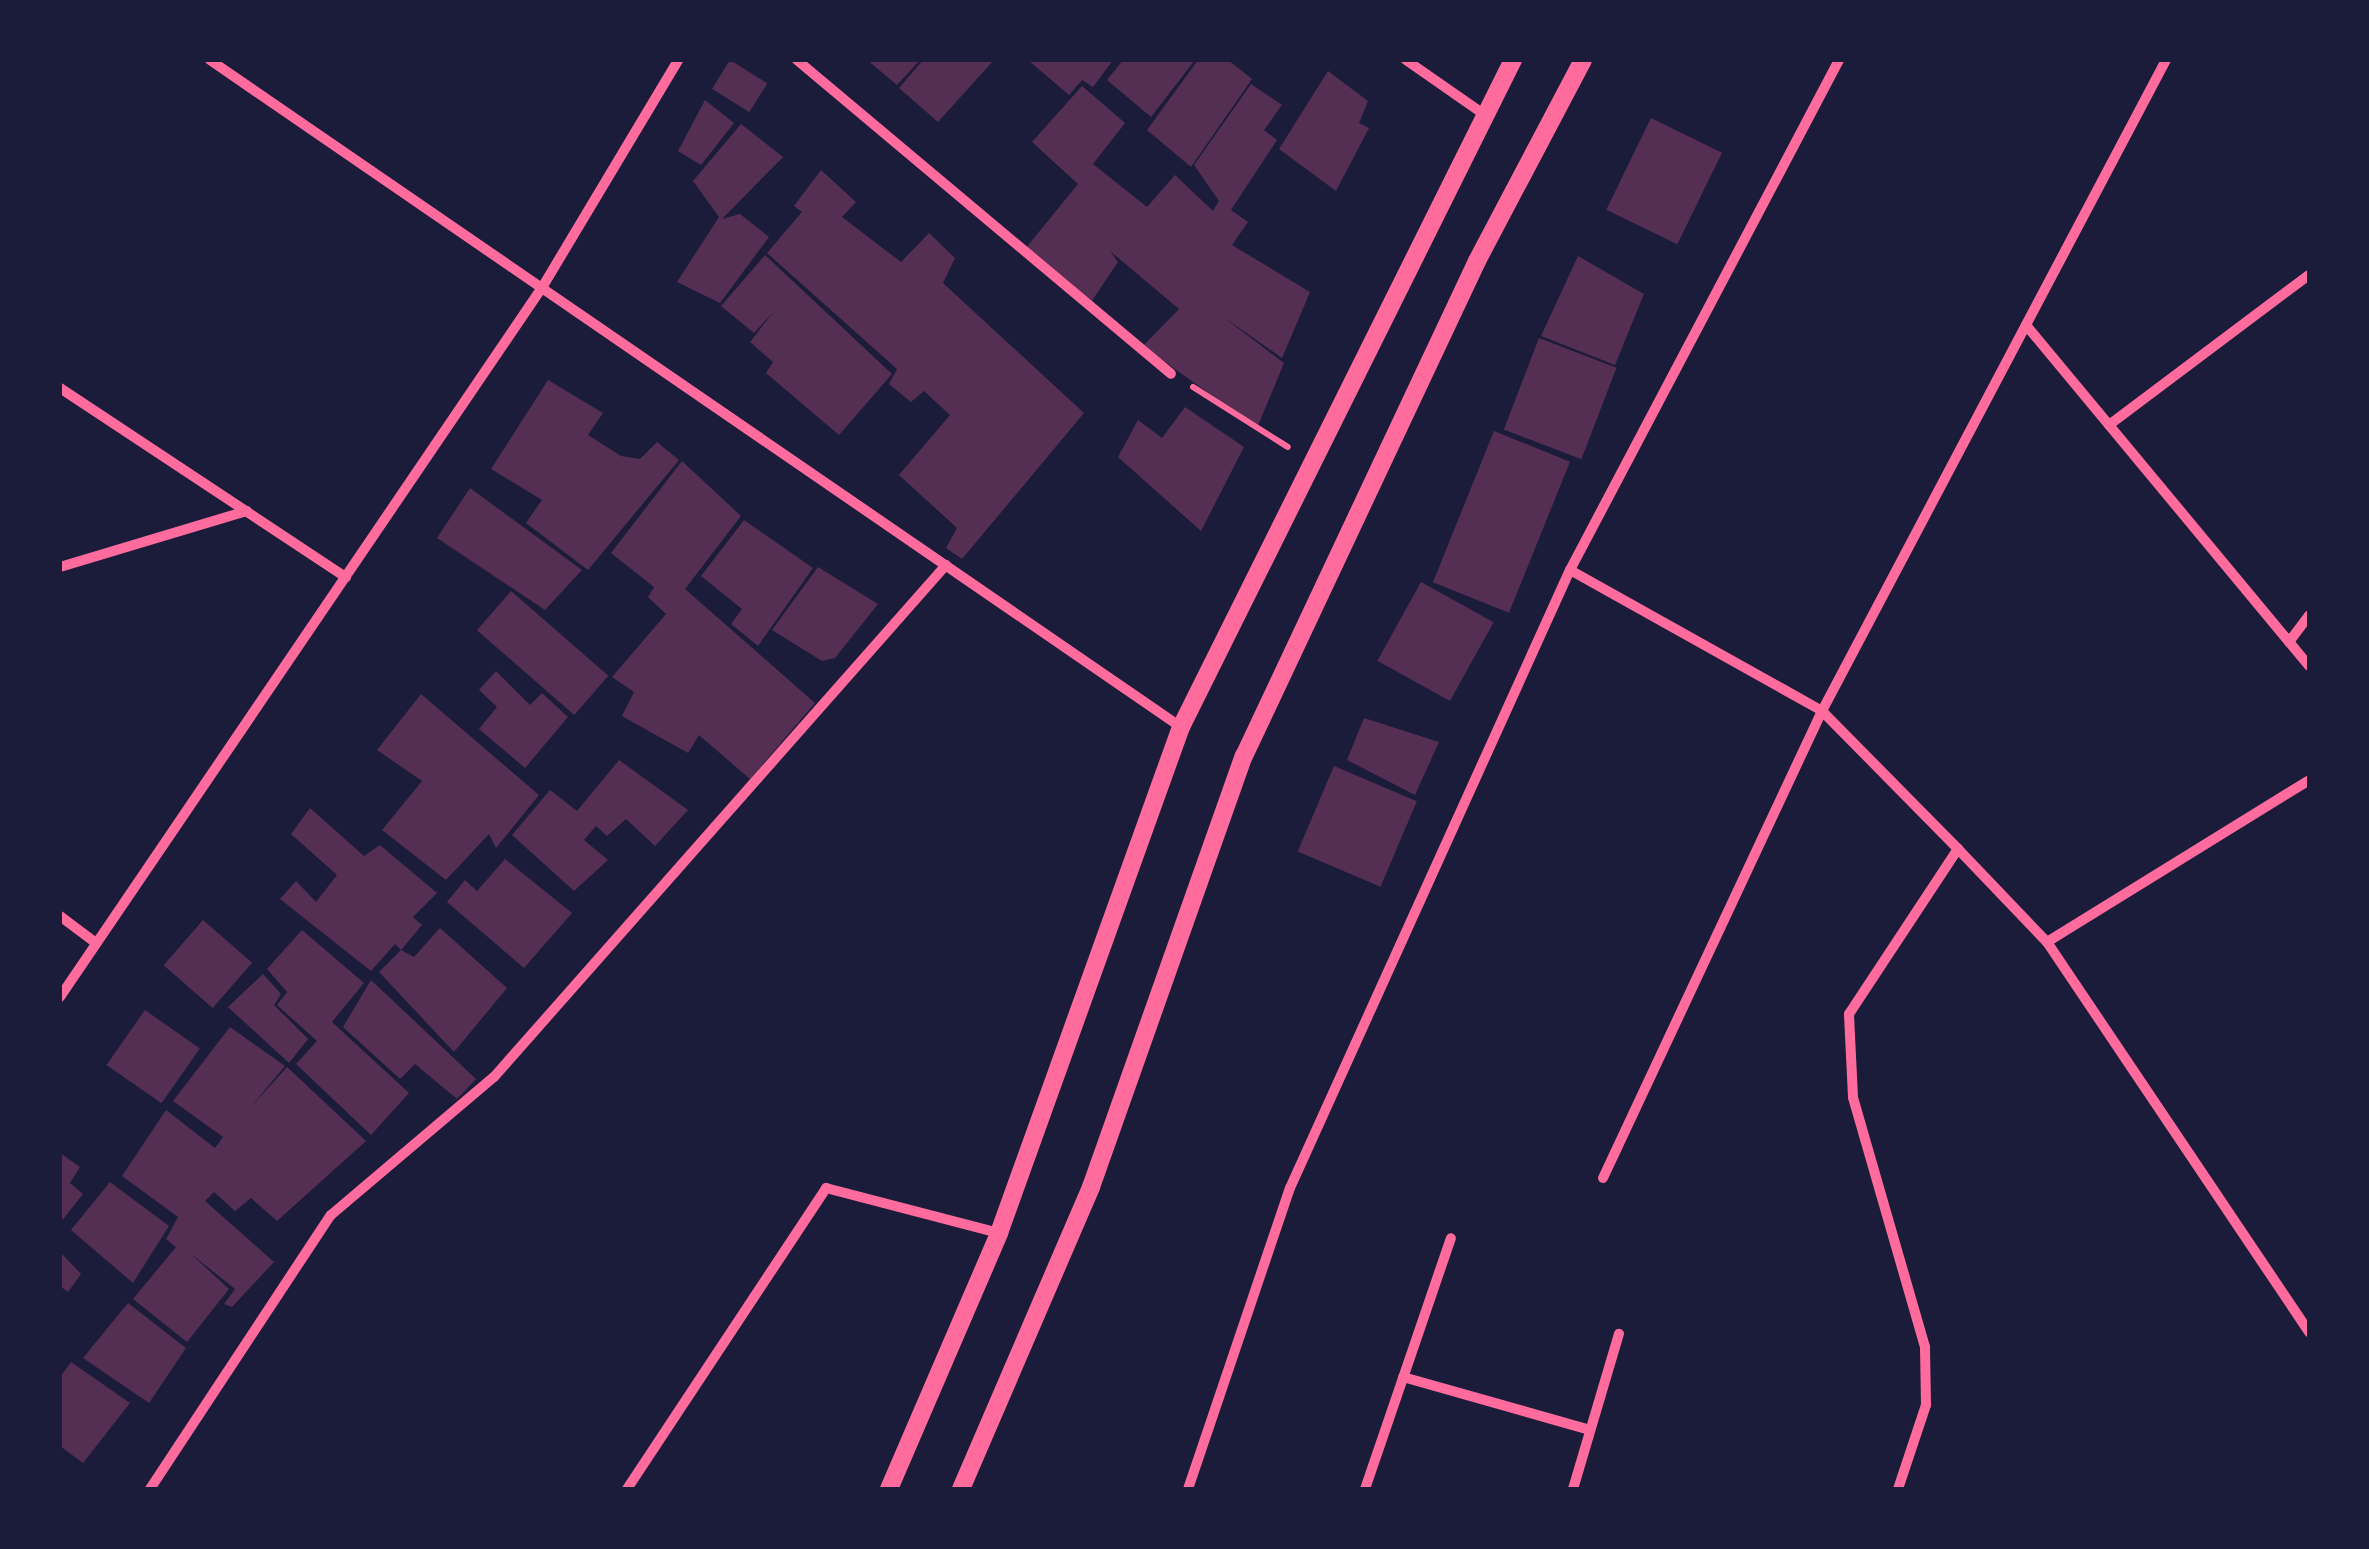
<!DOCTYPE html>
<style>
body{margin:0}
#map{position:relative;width:2369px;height:1549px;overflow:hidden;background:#1b1b3a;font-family:Overpass,sans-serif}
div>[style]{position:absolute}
.building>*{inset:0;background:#542f53;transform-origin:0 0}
.path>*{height:6px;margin:-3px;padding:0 3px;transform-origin:3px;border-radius:3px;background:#ff6b9d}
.minor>*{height:10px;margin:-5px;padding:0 5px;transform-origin:5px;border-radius:5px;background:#ff6b9d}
.tertiary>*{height:18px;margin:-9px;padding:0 9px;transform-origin:9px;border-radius:9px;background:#ff6b9d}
span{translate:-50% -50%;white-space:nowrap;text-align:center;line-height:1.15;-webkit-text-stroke:10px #1b1b3a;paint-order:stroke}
.frame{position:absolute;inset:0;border:62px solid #1b1b3a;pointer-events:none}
</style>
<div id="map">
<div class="building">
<div style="left:730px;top:60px;width:44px;height:34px;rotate:32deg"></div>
<div style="clip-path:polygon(867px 60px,920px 60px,897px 85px)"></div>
<div style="clip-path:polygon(923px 60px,994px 60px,938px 122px,899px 88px)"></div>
<div style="clip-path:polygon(1028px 60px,1113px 60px,1093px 87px,1082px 80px,1069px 95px)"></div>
<div style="clip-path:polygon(1123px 60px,1195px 60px,1151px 117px,1107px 80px)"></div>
<div style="clip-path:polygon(1198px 60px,1228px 60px,1252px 79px,1191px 167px,1147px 130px)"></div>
<div style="clip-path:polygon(1328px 71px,1368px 101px,1359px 123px,1369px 128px,1336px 191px,1279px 149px)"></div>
<div style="clip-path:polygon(1251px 84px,1282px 105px,1264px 130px,1277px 140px,1231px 210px,1248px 222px,1232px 245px,1310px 292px,1282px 358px,1222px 316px,1284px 363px,1257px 428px,1143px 346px,1179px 309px,1110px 251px,1118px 262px,1089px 305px,1025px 249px,1078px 184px,1032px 142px,1082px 86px,1125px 123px,1093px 164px,1147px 207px,1175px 175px,1213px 211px,1219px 201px,1194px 165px)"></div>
<div style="clip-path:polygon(705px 100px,734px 123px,701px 165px,678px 151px)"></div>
<div style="left:1651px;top:118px;width:79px;height:102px;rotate:26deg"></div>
<div style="clip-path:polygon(741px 124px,783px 157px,722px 219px,740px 214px,769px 237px,720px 303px,677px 282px,719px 217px,693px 181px)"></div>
<div style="clip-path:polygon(821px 170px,856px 202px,842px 217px,901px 262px,929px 233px,955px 258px,943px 283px,1084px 413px,962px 559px,946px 548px,957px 528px,899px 475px,950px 415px,924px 391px,911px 402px,889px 384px,897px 369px,767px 253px,802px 212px,794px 206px)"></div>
<div style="clip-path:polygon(765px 255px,892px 374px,839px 435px,766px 373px,773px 362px,750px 342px,774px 311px,754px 333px,721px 306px)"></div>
<div style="clip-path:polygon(1578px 256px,1644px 294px,1615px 365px,1541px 336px)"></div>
<div style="left:1539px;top:338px;width:83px;height:98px;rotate:21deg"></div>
<div style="clip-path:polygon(548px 380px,603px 413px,588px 435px,621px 456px,640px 459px,657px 442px,679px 460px,588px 570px,526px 523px,542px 500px,491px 469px)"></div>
<div style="clip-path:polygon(1185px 407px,1244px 447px,1201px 531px,1118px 457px,1138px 420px,1162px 438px)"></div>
<div style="left:1494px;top:431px;width:82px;height:163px;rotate:22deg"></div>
<div style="clip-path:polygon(682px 461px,741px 516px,685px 589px,815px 703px,750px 779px,699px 735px,688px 753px,622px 716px,634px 692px,612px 677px,666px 614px,648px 597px,654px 587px,611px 553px)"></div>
<div style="clip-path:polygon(470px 488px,582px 570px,545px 610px,437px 538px)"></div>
<div style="clip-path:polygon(744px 520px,813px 568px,758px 646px,731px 624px,742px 609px,701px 576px)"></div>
<div style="clip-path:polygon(818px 567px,878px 604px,835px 658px,822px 661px,772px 630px)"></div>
<div style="left:1421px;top:582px;width:83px;height:90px;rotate:29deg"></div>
<div style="left:511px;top:591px;width:129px;height:52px;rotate:41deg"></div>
<div style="clip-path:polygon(496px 671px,530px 705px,542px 693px,568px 717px,525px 768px,479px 729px,497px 707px,479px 690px)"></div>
<div style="clip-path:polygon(421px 694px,539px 795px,496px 848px,489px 834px,446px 880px,382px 830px,422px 781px,377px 750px)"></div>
<div style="clip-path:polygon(1364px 718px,1439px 742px,1415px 795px,1347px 760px)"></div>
<div style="clip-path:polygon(619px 760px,688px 810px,655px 846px,626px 819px,607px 836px,596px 826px,584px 840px,608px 860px,574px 891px,512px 835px,550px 790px,577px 811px)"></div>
<div style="left:1334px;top:766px;width:90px;height:93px;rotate:23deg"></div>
<div style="clip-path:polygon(310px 808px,364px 856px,380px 845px,437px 893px,413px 917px,422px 925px,401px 950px,414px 957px,440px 928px,507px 988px,454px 1052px,379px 972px,401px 950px,395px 944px,371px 971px,280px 899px,296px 881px,316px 902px,337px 875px,291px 834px)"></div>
<div style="clip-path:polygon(505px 859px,572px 913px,524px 968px,447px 902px,465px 880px,477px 891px)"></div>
<div style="left:203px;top:920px;width:65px;height:60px;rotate:41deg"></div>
<div style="clip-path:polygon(302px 930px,364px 983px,332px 1022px,409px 1093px,371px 1135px,296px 1064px,317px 1041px,277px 1005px,287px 992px,267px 969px)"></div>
<div style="clip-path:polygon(263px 974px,281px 994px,274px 1005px,308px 1039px,289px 1063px,228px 1007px)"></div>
<div style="clip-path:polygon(371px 980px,476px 1079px,457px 1099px,415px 1064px,400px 1079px,343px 1027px)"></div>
<div style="left:145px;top:1010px;width:67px;height:67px;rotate:35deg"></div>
<div style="clip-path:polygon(230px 1027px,285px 1066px,249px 1109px,287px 1067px,366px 1141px,277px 1221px,251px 1198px,235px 1211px,214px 1192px,205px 1201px,274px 1262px,232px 1307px,224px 1304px,235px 1289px,190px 1253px,229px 1289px,187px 1342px,133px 1299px,176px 1247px,166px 1239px,178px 1217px,122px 1176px,166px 1110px,215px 1148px,223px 1137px,173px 1101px)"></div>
<div style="clip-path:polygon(60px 1153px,80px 1167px,70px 1183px,83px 1194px,60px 1223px)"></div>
<div style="clip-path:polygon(110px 1182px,169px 1226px,133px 1283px,71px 1230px)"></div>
<div style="clip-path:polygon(60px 1252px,81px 1274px,68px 1292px,60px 1286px)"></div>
<div style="clip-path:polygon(128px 1303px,186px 1348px,149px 1403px,83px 1358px)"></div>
<div style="clip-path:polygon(71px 1362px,130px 1403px,83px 1463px,60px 1446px,60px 1377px)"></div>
</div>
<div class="path">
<div style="left:1193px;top:387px;width:112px;rotate:32.3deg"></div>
</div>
<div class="minor">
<div style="left:210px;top:60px;width:1178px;rotate:34.49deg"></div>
<div style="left:797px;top:60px;width:488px;rotate:40deg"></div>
<div style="left:1406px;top:60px;width:96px;rotate:34.8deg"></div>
<div style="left:2026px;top:325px;width:443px;rotate:50.3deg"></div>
<div style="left:60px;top:388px;width:343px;rotate:33.5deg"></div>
<div style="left:2109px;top:425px;width:250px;rotate:-36.9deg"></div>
<div style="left:60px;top:567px;width:195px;rotate:-16.7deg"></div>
<div style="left:1570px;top:570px;width:289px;rotate:29.2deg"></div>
<div style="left:1822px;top:711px;width:194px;rotate:45.4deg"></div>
<div style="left:1958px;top:849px;width:129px;rotate:46.3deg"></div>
<div style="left:2047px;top:942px;width:470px;rotate:56.1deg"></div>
<div style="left:2289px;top:642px;width:34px;rotate:-53deg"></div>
<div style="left:60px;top:916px;width:45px;rotate:36.9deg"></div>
<div style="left:2047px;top:942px;width:308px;rotate:-31.7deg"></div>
<div style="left:60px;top:997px;width:860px;rotate:-55.81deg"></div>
<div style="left:543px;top:286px;width:263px;rotate:-59.1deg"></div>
<div style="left:1603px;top:1178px;width:516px;rotate:-64.88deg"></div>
<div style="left:1822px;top:711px;width:736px;rotate:-62.15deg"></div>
<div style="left:1403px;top:1377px;width:194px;rotate:15.8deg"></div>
<div style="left:150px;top:1489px;width:328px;rotate:-56.6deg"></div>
<div style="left:331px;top:1215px;width:214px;rotate:-40.3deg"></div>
<div style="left:494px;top:1077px;width:683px;rotate:-48.56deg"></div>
<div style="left:627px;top:1489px;width:361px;rotate:-56.5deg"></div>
<div style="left:826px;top:1188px;width:179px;rotate:14.6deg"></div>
<div style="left:1188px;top:1489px;width:318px;rotate:-71.3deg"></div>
<div style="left:1290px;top:1188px;width:678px;rotate:-65.63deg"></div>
<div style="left:1570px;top:570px;width:577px;rotate:-62.19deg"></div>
<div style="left:1365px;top:1489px;width:265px;rotate:-71.1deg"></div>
<div style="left:1573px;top:1489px;width:162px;rotate:-73.5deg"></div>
<div style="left:1898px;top:1489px;width:89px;rotate:-71.6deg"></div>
<div style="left:1926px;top:1405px;width:58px;rotate:-91deg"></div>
<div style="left:1925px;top:1347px;width:260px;rotate:-106.1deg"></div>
<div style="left:1853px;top:1097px;width:83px;rotate:-92.8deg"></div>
<div style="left:1849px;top:1014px;width:198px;rotate:-56.6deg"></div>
</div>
<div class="tertiary">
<div style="left:889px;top:1489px;width:279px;rotate:-66.7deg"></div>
<div style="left:999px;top:1233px;width:538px;rotate:-70.22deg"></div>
<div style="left:1181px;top:727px;width:745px;rotate:-63.54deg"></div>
<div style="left:961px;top:1489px;width:329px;rotate:-66.7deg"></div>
<div style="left:1091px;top:1187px;width:457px;rotate:-70.5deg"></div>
<div style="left:1244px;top:756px;width:547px;rotate:-64.79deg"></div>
<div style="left:1477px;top:261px;width:227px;rotate:-62.2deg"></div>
</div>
<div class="frame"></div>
</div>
